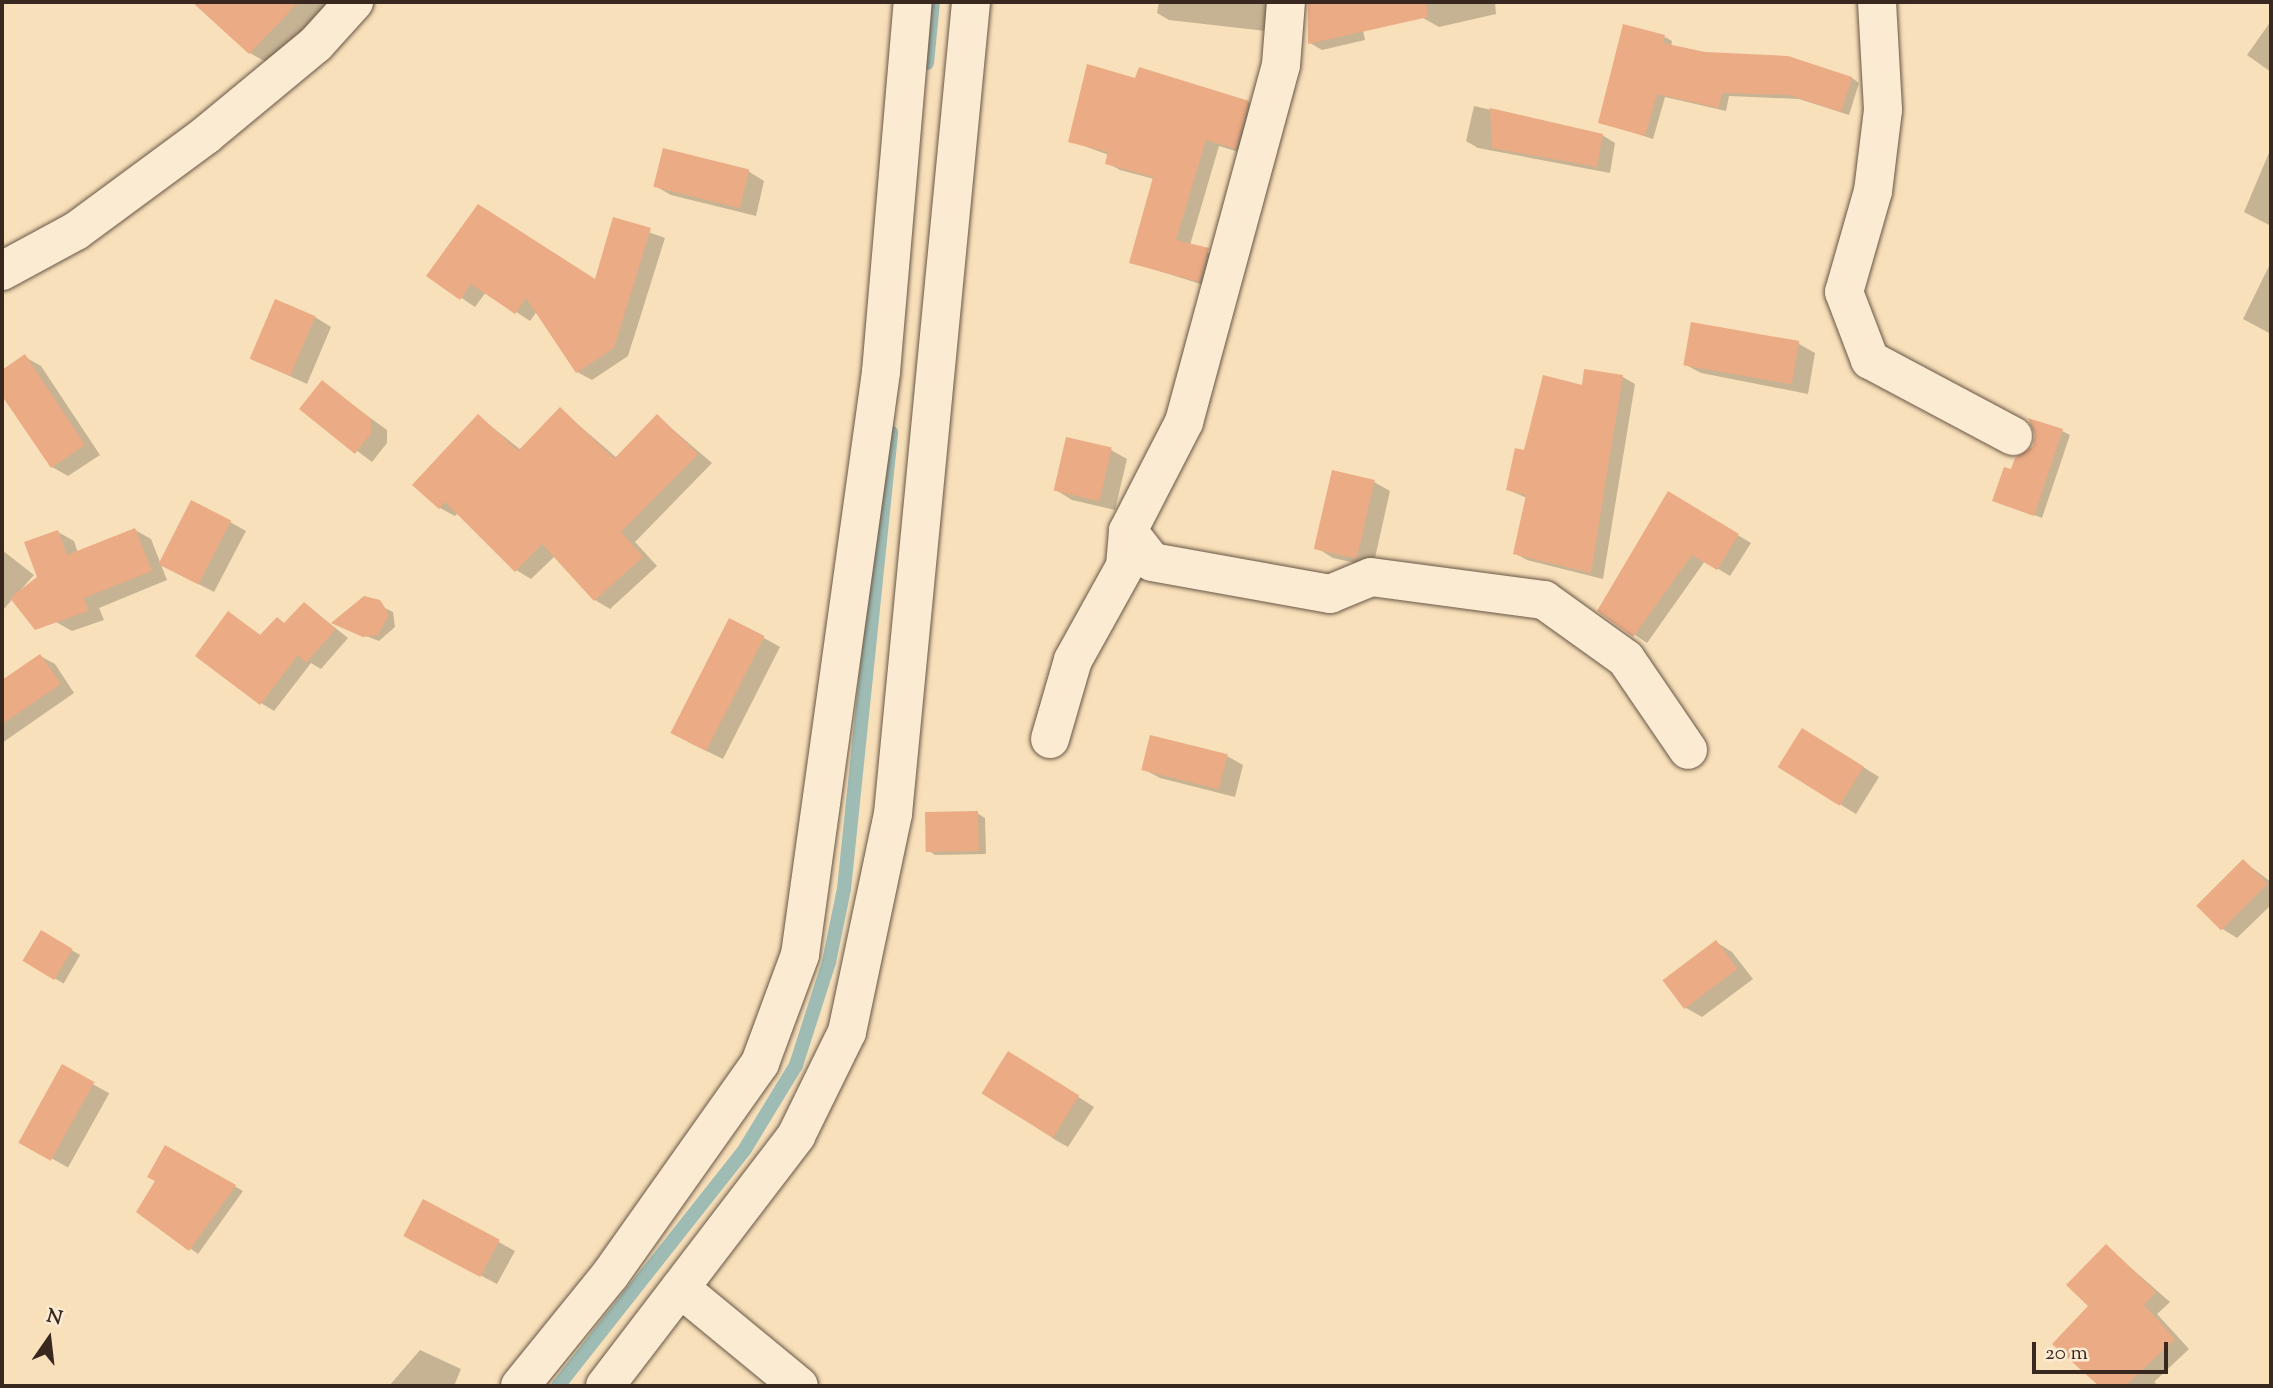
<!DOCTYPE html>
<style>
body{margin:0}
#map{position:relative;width:2273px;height:1388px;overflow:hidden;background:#f8e0ba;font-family:"Sorts Mill Goudy",serif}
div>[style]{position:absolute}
.shadow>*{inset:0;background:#0003;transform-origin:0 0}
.stream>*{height:14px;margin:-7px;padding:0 7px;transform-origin:7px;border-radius:7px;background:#9ebcb4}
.building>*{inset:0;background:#eaab85;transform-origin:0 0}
.roads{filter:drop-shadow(0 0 2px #695646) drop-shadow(0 0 2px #695646)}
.minor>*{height:38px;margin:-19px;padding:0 19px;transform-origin:19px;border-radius:19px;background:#faebd2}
span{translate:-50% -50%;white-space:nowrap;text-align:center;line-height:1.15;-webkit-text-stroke:6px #faebd2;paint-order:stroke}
.frame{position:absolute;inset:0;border:4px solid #39281f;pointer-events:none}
.north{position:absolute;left:14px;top:1304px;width:70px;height:70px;-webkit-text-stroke:5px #faebd2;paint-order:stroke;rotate:14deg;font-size:19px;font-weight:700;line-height:28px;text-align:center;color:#39281f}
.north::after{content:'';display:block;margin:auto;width:24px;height:32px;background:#39281f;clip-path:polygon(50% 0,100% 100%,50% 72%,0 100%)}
.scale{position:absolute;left:2032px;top:1342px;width:136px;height:32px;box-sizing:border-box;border:4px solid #39281f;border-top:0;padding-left:9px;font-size:21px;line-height:24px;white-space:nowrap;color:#39281f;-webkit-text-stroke:5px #faebd2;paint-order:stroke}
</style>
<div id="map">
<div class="shadow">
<div style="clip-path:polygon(204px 2px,333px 2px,273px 66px,250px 53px,200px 6px)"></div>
<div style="clip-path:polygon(1159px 2px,1279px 2px,1274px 32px,1169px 20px,1157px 13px)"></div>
<div style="clip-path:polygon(1308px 2px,1357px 2px,1365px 40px,1322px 50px,1310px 43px)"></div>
<div style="clip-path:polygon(1421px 2px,1495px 2px,1496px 14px,1439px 27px,1423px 18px)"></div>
<div style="clip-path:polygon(2271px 21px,2271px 72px,2247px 55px)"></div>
<div style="clip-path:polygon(1665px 37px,1672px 41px,1671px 47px,1705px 54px,1788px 58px,1852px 78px,1859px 83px,1849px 115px,1799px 99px,1729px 96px,1726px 111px,1665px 97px,1653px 139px,1600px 122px)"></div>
<div style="clip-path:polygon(1137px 80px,1248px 102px,1261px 110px,1249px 155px,1219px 146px,1190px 245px,1221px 258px,1213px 288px,1131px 262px,1154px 179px,1120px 170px,1107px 163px,1109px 155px,1070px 141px)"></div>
<div style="clip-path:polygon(1474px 106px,1602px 135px,1615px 143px,1610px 173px,1478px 148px,1466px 141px)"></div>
<div style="clip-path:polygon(2271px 148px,2271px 226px,2244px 212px)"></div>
<div style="clip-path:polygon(748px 171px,764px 181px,756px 216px,671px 195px,655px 186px)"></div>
<div style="clip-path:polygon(615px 220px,665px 238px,628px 356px,592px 380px,577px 372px,537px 311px,530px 321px,486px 292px,475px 307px,429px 276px,596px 281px)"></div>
<div style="clip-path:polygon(2271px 262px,2271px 334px,2243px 319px)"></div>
<div style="clip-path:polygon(315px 317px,331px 327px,307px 384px,251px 358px)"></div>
<div style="clip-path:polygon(1692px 324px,1799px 344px,1815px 353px,1808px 394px,1701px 373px,1684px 364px)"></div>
<div style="clip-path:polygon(25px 357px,41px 366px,100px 455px,68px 476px,52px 467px,2px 393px,2px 372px)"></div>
<div style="clip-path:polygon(1623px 377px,1635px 384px,1603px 579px,1527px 560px,1515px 553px,1527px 498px,1508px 490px,1526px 452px,1583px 387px)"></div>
<div style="clip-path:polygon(322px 383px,387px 430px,387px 443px,372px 462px,301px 409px)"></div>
<div style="clip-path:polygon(560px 409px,617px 458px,657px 416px,712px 463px,635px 542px,657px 566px,610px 609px,595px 600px,555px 556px,531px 579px,516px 570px,458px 513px,455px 516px,440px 508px,478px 416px,521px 450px)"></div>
<div style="clip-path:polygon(2062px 431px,2070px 435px,2042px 518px,1994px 500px,2013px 472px)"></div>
<div style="clip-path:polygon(1111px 450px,1127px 459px,1115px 510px,1072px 500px,1056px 490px)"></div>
<div style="clip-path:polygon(1374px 482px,1390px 491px,1373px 567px,1333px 558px,1317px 548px)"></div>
<div style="clip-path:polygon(1669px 494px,1751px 543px,1730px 576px,1705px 561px,1647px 643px,1600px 611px)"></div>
<div style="clip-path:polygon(230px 522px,246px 531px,214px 592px,177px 573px)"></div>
<div style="clip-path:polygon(135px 530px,151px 539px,167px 580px,99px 608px,104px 620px,72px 631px,56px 622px,58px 532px,74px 541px,78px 553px)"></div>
<div style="clip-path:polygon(2px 550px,34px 575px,2px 611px)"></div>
<div style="clip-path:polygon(364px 598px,393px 612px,395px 627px,379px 641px,340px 626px)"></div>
<div style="clip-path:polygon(305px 604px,348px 638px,321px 669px,311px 663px,274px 711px,261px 703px,229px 614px,262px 636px,277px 619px,286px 624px)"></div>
<div style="clip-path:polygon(764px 638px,780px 647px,723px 759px,688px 742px)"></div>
<div style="clip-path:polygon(40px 656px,55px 664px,74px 693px,2px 743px,2px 682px)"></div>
<div style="clip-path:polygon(1819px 739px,1879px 777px,1856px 814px,1779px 767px)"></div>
<div style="clip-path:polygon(1227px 756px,1243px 765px,1235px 797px,1160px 778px,1143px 769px)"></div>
<div style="clip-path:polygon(977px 813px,985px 818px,986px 854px,935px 855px,928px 850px)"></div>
<div style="clip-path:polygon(2243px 861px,2271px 882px,2271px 905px,2237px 938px,2221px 928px)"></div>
<div style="left:42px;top:933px;width:44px;height:33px;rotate:30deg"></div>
<div style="clip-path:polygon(1716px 942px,1732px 952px,1753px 979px,1702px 1017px,1686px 1008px,1666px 982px)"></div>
<div style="clip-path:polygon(1024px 1062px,1094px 1107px,1068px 1147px,1052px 1138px)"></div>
<div style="left:62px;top:1067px;width:54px;height:85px;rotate:29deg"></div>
<div style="clip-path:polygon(166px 1147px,243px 1191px,198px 1254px,139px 1211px,157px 1180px)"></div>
<div style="clip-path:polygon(424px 1201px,515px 1251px,497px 1284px,421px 1244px)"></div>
<div style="clip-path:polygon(2106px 1246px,2170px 1302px,2157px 1314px,2189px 1349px,2154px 1382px,2159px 1386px,2102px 1386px,2054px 1343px,2090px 1306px)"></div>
<div style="clip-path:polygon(420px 1350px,461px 1369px,454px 1386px,389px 1386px)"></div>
</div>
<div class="stream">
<div style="left:927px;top:63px;width:61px;rotate:-84.4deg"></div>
<div style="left:558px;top:1386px;width:302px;rotate:-51.7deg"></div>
<div style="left:745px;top:1149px;width:98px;rotate:-58.7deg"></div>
<div style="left:796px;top:1065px;width:108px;rotate:-72.2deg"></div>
<div style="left:829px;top:962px;width:75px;rotate:-78.4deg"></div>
<div style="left:844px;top:889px;width:459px;rotate:-84.1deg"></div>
</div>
<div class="building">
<div style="clip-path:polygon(192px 2px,299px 2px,249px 54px)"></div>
<div style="clip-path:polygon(1308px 2px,1426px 2px,1428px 17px,1308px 44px)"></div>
<div style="clip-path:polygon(1623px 24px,1665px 35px,1663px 43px,1705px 52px,1788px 56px,1852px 77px,1841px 112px,1789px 95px,1722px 93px,1719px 108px,1657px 94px,1645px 136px,1598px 123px)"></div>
<div style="clip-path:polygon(1087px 64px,1135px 78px,1139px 67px,1249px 101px,1236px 149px,1206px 140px,1176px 240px,1209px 248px,1199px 282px,1129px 263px,1153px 177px,1105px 164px,1108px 152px,1068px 142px)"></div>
<div style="clip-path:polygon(1490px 108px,1603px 134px,1597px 167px,1492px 148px)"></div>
<div style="left:663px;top:148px;width:89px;height:40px;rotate:14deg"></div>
<div style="clip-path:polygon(478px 204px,595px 279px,613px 217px,651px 228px,614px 348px,576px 373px,526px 298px,515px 314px,471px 284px,460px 300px,426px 276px)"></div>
<div style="left:275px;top:299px;width:44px;height:65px;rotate:23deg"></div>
<div style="left:1691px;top:322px;width:110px;height:44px;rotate:10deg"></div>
<div style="clip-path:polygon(25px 354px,85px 445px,51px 468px,2px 396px,2px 370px)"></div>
<div style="clip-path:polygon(1584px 369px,1623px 375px,1591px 573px,1513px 554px,1526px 495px,1506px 490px,1515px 448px,1524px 450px,1543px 375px,1582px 385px)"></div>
<div style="clip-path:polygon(322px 380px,371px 419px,371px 433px,355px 454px,299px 409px)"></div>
<div style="clip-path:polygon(560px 407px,614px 459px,657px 414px,698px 454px,621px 532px,643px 557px,594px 601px,542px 544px,515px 572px,445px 502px,439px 509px,412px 485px,478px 414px,518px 451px)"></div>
<div style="clip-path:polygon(2028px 418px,2063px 429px,2034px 516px,1992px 501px,2004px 467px,2011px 469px,2015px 458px,2033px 446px,2035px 435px)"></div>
<div style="left:1066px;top:437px;width:47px;height:55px;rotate:13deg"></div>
<div style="left:1332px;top:470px;width:44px;height:81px;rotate:13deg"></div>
<div style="clip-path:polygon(1668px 491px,1739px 534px,1717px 570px,1692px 555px,1633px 637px,1597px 611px)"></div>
<div style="left:191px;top:500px;width:45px;height:72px;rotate:27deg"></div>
<div style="clip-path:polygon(135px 528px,152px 571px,84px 598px,88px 611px,35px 630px,10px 598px,37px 577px,24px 542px,58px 530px,67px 555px)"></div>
<div style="clip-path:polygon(364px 596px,380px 600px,389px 614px,378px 635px,363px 637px,331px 623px)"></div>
<div style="clip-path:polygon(304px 602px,336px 629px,306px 663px,298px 655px,260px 705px,195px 656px,228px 611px,260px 635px,277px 617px,284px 623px)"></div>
<div style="left:729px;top:618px;width:40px;height:129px;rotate:27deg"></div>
<div style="clip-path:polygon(40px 654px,61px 684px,2px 724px,2px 680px)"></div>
<div style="left:1802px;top:728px;width:73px;height:46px;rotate:32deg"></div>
<div style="left:1150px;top:735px;width:80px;height:36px;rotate:14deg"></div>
<div style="left:978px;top:811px;width:40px;height:53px;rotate:89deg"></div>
<div style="left:2243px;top:859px;width:35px;height:66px;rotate:45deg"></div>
<div style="left:41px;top:930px;width:37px;height:36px;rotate:31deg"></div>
<div style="left:1716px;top:940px;width:36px;height:67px;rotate:53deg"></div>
<div style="left:1008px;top:1051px;width:84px;height:50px;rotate:32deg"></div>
<div style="left:62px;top:1064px;width:37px;height:90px;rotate:29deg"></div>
<div style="clip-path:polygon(165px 1145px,236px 1185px,189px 1251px,136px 1212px,155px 1181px,147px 1177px)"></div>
<div style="left:423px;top:1199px;width:87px;height:42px;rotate:28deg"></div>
<div style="clip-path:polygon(2106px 1244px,2156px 1292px,2144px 1305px,2175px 1339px,2125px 1386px,2099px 1386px,2052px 1344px,2088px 1306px,2066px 1285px)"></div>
</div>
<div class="roads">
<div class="minor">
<div style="left:1877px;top:2px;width:108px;rotate:86.8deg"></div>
<div style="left:1883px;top:110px;width:82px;rotate:97deg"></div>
<div style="left:1873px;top:191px;width:105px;rotate:106deg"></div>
<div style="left:1844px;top:292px;width:73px;rotate:69.1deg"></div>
<div style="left:1870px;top:360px;width:162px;rotate:28deg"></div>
<div style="left:2px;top:271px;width:84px;rotate:-28.4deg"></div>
<div style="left:76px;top:231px;width:162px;rotate:-36.4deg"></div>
<div style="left:206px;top:135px;width:143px;rotate:-39.6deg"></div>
<div style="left:316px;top:44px;width:57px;rotate:-47.9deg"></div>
<div style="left:1128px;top:531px;width:39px;rotate:52deg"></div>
<div style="left:1152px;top:562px;width:181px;rotate:10.2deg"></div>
<div style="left:1330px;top:594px;width:44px;rotate:-22.5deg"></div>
<div style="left:1371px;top:577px;width:175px;rotate:7.6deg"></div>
<div style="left:1544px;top:600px;width:101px;rotate:35.7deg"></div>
<div style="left:1626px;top:659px;width:110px;rotate:55.7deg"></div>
<div style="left:1050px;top:739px;width:82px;rotate:-73.8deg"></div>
<div style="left:1073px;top:660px;width:107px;rotate:-61deg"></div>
<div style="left:1125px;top:566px;width:35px;rotate:-85deg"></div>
<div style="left:1128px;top:531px;width:123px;rotate:-62.8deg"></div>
<div style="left:1184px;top:422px;width:370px;rotate:-74.8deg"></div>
<div style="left:1281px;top:65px;width:63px;rotate:-85.5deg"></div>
<div style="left:680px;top:1288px;width:154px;rotate:39.5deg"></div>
<div style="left:520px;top:1386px;width:143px;rotate:-51deg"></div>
<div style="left:610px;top:1275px;width:260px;rotate:-54.7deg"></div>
<div style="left:760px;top:1063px;width:115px;rotate:-69.7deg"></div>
<div style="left:800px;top:955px;width:589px;rotate:-82.09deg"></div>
<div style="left:881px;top:372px;width:371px;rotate:-85.1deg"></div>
<div style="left:605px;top:1386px;width:315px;rotate:-52.6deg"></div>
<div style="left:796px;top:1136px;width:116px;rotate:-63.9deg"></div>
<div style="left:847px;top:1032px;width:223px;rotate:-78.1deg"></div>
<div style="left:893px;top:814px;width:816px;rotate:-84.51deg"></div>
</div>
</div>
<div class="frame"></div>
<div class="north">N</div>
<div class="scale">20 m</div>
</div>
